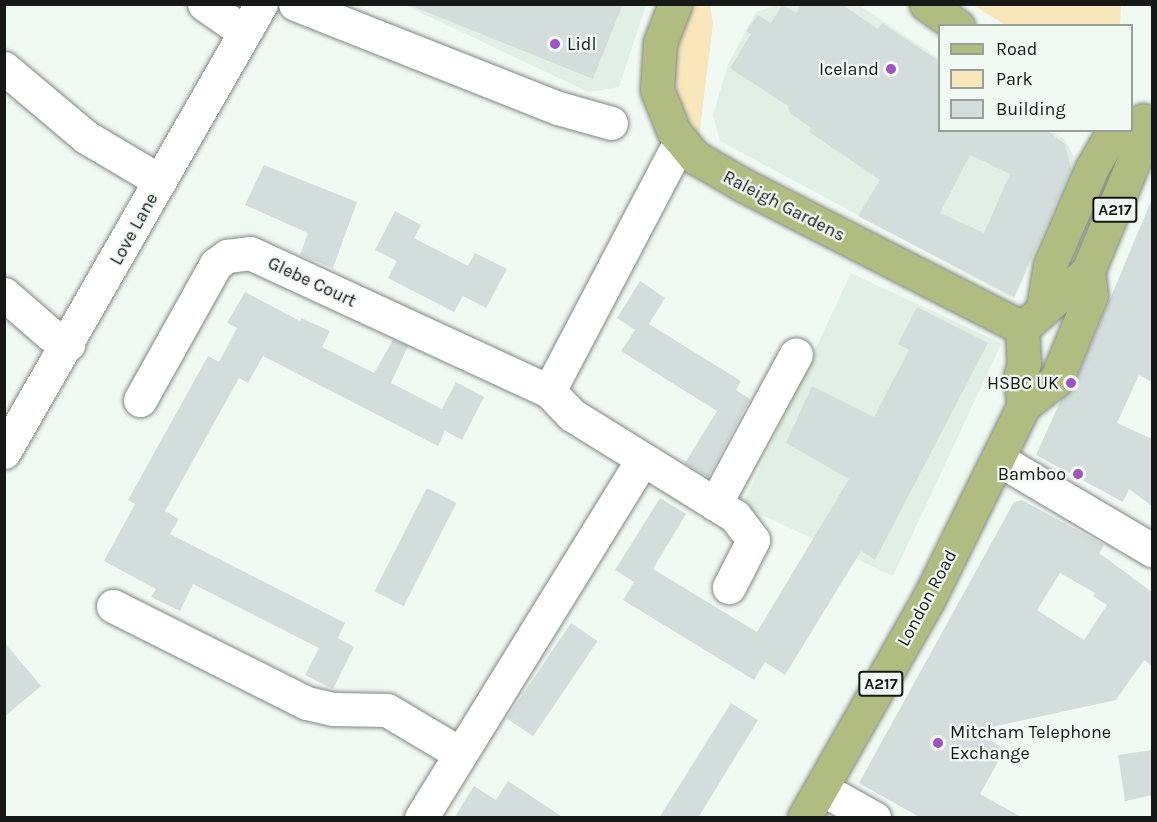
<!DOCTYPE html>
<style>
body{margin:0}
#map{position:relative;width:1157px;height:822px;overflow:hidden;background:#f1f9f3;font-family:Karla,sans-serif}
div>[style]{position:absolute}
.built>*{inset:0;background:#e1efe4;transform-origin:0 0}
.green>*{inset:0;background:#f9e7bc}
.building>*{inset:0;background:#d3dedc;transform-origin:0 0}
.roads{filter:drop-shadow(0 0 2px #818882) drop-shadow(0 0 2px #818882)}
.minor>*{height:33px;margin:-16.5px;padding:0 16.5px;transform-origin:16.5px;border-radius:16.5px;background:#fff}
.major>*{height:33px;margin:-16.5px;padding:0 16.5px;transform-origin:16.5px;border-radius:16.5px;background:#b1bd80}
.dots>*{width:16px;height:16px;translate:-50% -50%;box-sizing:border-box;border:3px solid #f1f9f3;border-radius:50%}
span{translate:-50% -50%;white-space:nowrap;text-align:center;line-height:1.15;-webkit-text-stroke:4.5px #f1f9f3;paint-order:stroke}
.shield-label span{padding:2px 4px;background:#f1f9f3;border:2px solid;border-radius:4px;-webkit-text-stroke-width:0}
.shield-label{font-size:16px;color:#151816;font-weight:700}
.poi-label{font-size:18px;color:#151816}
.left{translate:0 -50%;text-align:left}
.right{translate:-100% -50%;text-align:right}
.street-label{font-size:18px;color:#151816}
.frame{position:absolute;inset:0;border:6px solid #151816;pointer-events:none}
.legend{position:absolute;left:938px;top:24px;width:195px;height:108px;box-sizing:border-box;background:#f1f9f3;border:2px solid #999f9b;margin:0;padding:8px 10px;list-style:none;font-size:18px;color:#151816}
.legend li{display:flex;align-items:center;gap:12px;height:30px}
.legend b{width:30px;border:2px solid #999f9b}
</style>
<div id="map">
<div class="built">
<div style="clip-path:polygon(405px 5px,646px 5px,619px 87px,588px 92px)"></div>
<div style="clip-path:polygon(778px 5px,858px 5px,939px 58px,940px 130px,1051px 131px,1065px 140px,1074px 157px,1073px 171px,1014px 299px,720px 141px,713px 115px,728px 64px,756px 12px)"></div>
<div style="left:851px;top:273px;width:166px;height:257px;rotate:25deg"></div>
</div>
<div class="green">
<div style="clip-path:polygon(693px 5px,710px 5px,713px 24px,699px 136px,680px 104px,674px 77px,677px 47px)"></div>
<div style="clip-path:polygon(973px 5px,1121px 5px,1120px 25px,1005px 25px)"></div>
</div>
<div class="building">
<div style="clip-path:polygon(407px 4px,623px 4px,593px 79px)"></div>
<div style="clip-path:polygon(evenodd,801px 4px,841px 4px,878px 29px,882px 23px,939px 61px,939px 130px,1046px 130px,1065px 144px,1071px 169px,1014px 297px,858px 216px,880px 180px,809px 132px,811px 128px,790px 113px,788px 106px,730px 68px,751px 34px,746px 31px,758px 15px,771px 23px,782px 5px,796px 13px,801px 4px,970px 155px,1010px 174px,984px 233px,940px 213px,970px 155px)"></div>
<div style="clip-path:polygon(264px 165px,357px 202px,333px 268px,300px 255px,308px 233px,245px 205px)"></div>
<div style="clip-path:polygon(1152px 199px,1152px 382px,1139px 375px,1117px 423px,1152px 439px,1152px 506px,1129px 489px,1123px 502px,1036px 455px,1061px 400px,1073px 387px)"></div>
<div style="clip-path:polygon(395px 211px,421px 225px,414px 238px,468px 266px,475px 253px,507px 269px,486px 308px,463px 296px,454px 312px,388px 278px,397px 261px,375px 250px)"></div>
<div style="clip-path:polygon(640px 281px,665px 298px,649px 324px,741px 381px,736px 390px,750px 399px,708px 477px,685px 463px,717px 411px,621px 351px,635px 330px,617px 318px)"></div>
<div style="clip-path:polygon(245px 292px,300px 321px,301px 318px,330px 331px,322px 347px,374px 373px,393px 340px,408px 346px,391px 383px,442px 409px,456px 382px,484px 397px,462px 440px,445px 431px,438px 446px,263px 356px,248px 383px,239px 378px,165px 511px,179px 519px,170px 534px,345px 623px,338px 638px,354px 647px,333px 689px,305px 675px,319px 648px,193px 584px,180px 611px,151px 597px,156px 589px,104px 561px,135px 504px,128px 500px,208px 356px,219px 362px,237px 328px,227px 323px)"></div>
<div style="clip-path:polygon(917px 307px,988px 343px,875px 560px,861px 551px,785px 675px,765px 662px,754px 680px,623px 600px,634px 582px,615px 570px,660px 498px,686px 514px,653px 569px,757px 632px,849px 479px,786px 443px,812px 386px,874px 417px,909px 350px,898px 344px)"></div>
<div style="left:427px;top:488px;width:33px;height:116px;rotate:27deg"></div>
<div style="clip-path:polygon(evenodd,1022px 500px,1104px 545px,1099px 553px,1152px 592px,1152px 666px,1144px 660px,1116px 700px,973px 731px,1005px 749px,980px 794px,1023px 818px,921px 818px,859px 783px,1014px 502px,1022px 500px,1060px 573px,1095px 593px,1093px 596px,1107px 605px,1084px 640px,1037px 610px,1060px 573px)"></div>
<div style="left:571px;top:623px;width:32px;height:115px;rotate:34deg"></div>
<div style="clip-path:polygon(4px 642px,41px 686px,4px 717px)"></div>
<div style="clip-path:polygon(731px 703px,758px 720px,698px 818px,659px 818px)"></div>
<div style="clip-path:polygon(1152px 750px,1152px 795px,1125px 801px,1118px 755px)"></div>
<div style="clip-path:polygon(508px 781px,564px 818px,454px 818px,474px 786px,496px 800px)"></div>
</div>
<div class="roads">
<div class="minor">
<div style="left:204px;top:4px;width:49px;rotate:35deg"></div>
<div style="left:295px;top:4px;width:283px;rotate:21.6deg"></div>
<div style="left:558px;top:108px;width:55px;rotate:15.8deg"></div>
<div style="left:4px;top:68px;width:107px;rotate:40.1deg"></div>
<div style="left:86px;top:137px;width:86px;rotate:30.7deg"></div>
<div style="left:4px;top:294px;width:61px;rotate:41deg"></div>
<div style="left:50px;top:334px;width:21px;rotate:29deg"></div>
<div style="left:140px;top:400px;width:156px;rotate:-60.8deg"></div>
<div style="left:216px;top:264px;width:14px;rotate:-36deg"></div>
<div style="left:227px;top:256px;width:23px;rotate:-7deg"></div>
<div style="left:250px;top:253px;width:329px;rotate:24.8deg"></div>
<div style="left:549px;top:391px;width:281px;rotate:-62.3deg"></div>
<div style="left:4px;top:452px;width:516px;rotate:-60.16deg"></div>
<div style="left:643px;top:459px;width:108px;rotate:31.8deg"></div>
<div style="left:735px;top:516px;width:30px;rotate:53deg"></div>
<div style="left:753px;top:540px;width:53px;rotate:117.1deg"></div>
<div style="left:998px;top:459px;width:179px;rotate:30.6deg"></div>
<div style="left:715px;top:504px;width:170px;rotate:-61.6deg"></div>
<div style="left:113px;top:606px;width:217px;rotate:26.6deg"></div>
<div style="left:307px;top:703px;width:27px;rotate:13deg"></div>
<div style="left:333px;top:709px;width:54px;rotate:1.1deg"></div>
<div style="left:387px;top:710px;width:84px;rotate:30.8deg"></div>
<div style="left:822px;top:789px;width:60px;rotate:29.1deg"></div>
<div style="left:421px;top:818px;width:422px;rotate:-58.3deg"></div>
<div style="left:643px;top:459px;width:84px;rotate:-148.2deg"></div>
<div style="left:572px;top:415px;width:33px;rotate:-134deg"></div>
</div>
<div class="major">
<div style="left:675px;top:4px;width:42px;rotate:111deg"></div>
<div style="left:660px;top:43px;width:47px;rotate:93.7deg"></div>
<div style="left:657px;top:90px;width:45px;rotate:68deg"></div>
<div style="left:674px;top:132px;width:33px;rotate:50deg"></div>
<div style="left:695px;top:157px;width:56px;rotate:30.3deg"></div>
<div style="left:743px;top:185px;width:314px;rotate:27.1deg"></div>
<div style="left:926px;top:4px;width:39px;rotate:35deg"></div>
<div style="left:1043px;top:308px;width:44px;rotate:-80.8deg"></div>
<div style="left:1050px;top:265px;width:106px;rotate:-66.6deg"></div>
<div style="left:1092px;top:168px;width:44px;rotate:-59.9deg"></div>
<div style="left:1022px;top:328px;width:87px;rotate:-40.8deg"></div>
<div style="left:1088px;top:271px;width:133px;rotate:-67.5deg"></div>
<div style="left:1139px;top:148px;width:28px;rotate:-82deg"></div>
<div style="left:1022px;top:328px;width:35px;rotate:87deg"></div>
<div style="left:1024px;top:363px;width:16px;rotate:105deg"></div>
<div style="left:1020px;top:378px;width:27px;rotate:82deg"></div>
<div style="left:804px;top:818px;width:251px;rotate:-60.4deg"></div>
<div style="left:928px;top:600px;width:217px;rotate:-63.8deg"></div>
<div style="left:1024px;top:405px;width:41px;rotate:-38deg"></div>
<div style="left:1056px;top:380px;width:92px;rotate:-67.6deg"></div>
<div style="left:1091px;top:295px;width:24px;rotate:-97deg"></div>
</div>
</div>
<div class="dots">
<div style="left:555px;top:44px;background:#a152c2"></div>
<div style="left:891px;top:69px;background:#a152c2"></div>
<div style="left:1071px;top:383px;background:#a152c2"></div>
<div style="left:1078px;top:474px;background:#a152c2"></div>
<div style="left:938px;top:743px;background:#a152c2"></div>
</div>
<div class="shield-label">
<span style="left:1115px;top:210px">A217</span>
<span style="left:881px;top:684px">A217</span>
</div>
<div class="poi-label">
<span class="left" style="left:567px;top:44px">Lidl</span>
<span class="right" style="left:879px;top:69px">Iceland</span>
<span class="right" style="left:1059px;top:383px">HSBC UK</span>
<span class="right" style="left:1066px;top:474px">Bamboo</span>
<span class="left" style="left:950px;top:743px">Mitcham Telephone<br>Exchange</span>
</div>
<div class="street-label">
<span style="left:784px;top:206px;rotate:27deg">Raleigh Gardens</span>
<span style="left:134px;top:229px;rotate:-61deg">Love Lane</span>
<span style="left:312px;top:282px;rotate:25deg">Glebe Court</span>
<span style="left:927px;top:598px;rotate:-62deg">London Road</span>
</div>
<div class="frame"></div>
<ul class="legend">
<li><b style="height:8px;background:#b1bd80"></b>Road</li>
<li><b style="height:16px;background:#f9e7bc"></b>Park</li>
<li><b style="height:16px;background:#d3dedc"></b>Building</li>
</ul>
</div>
